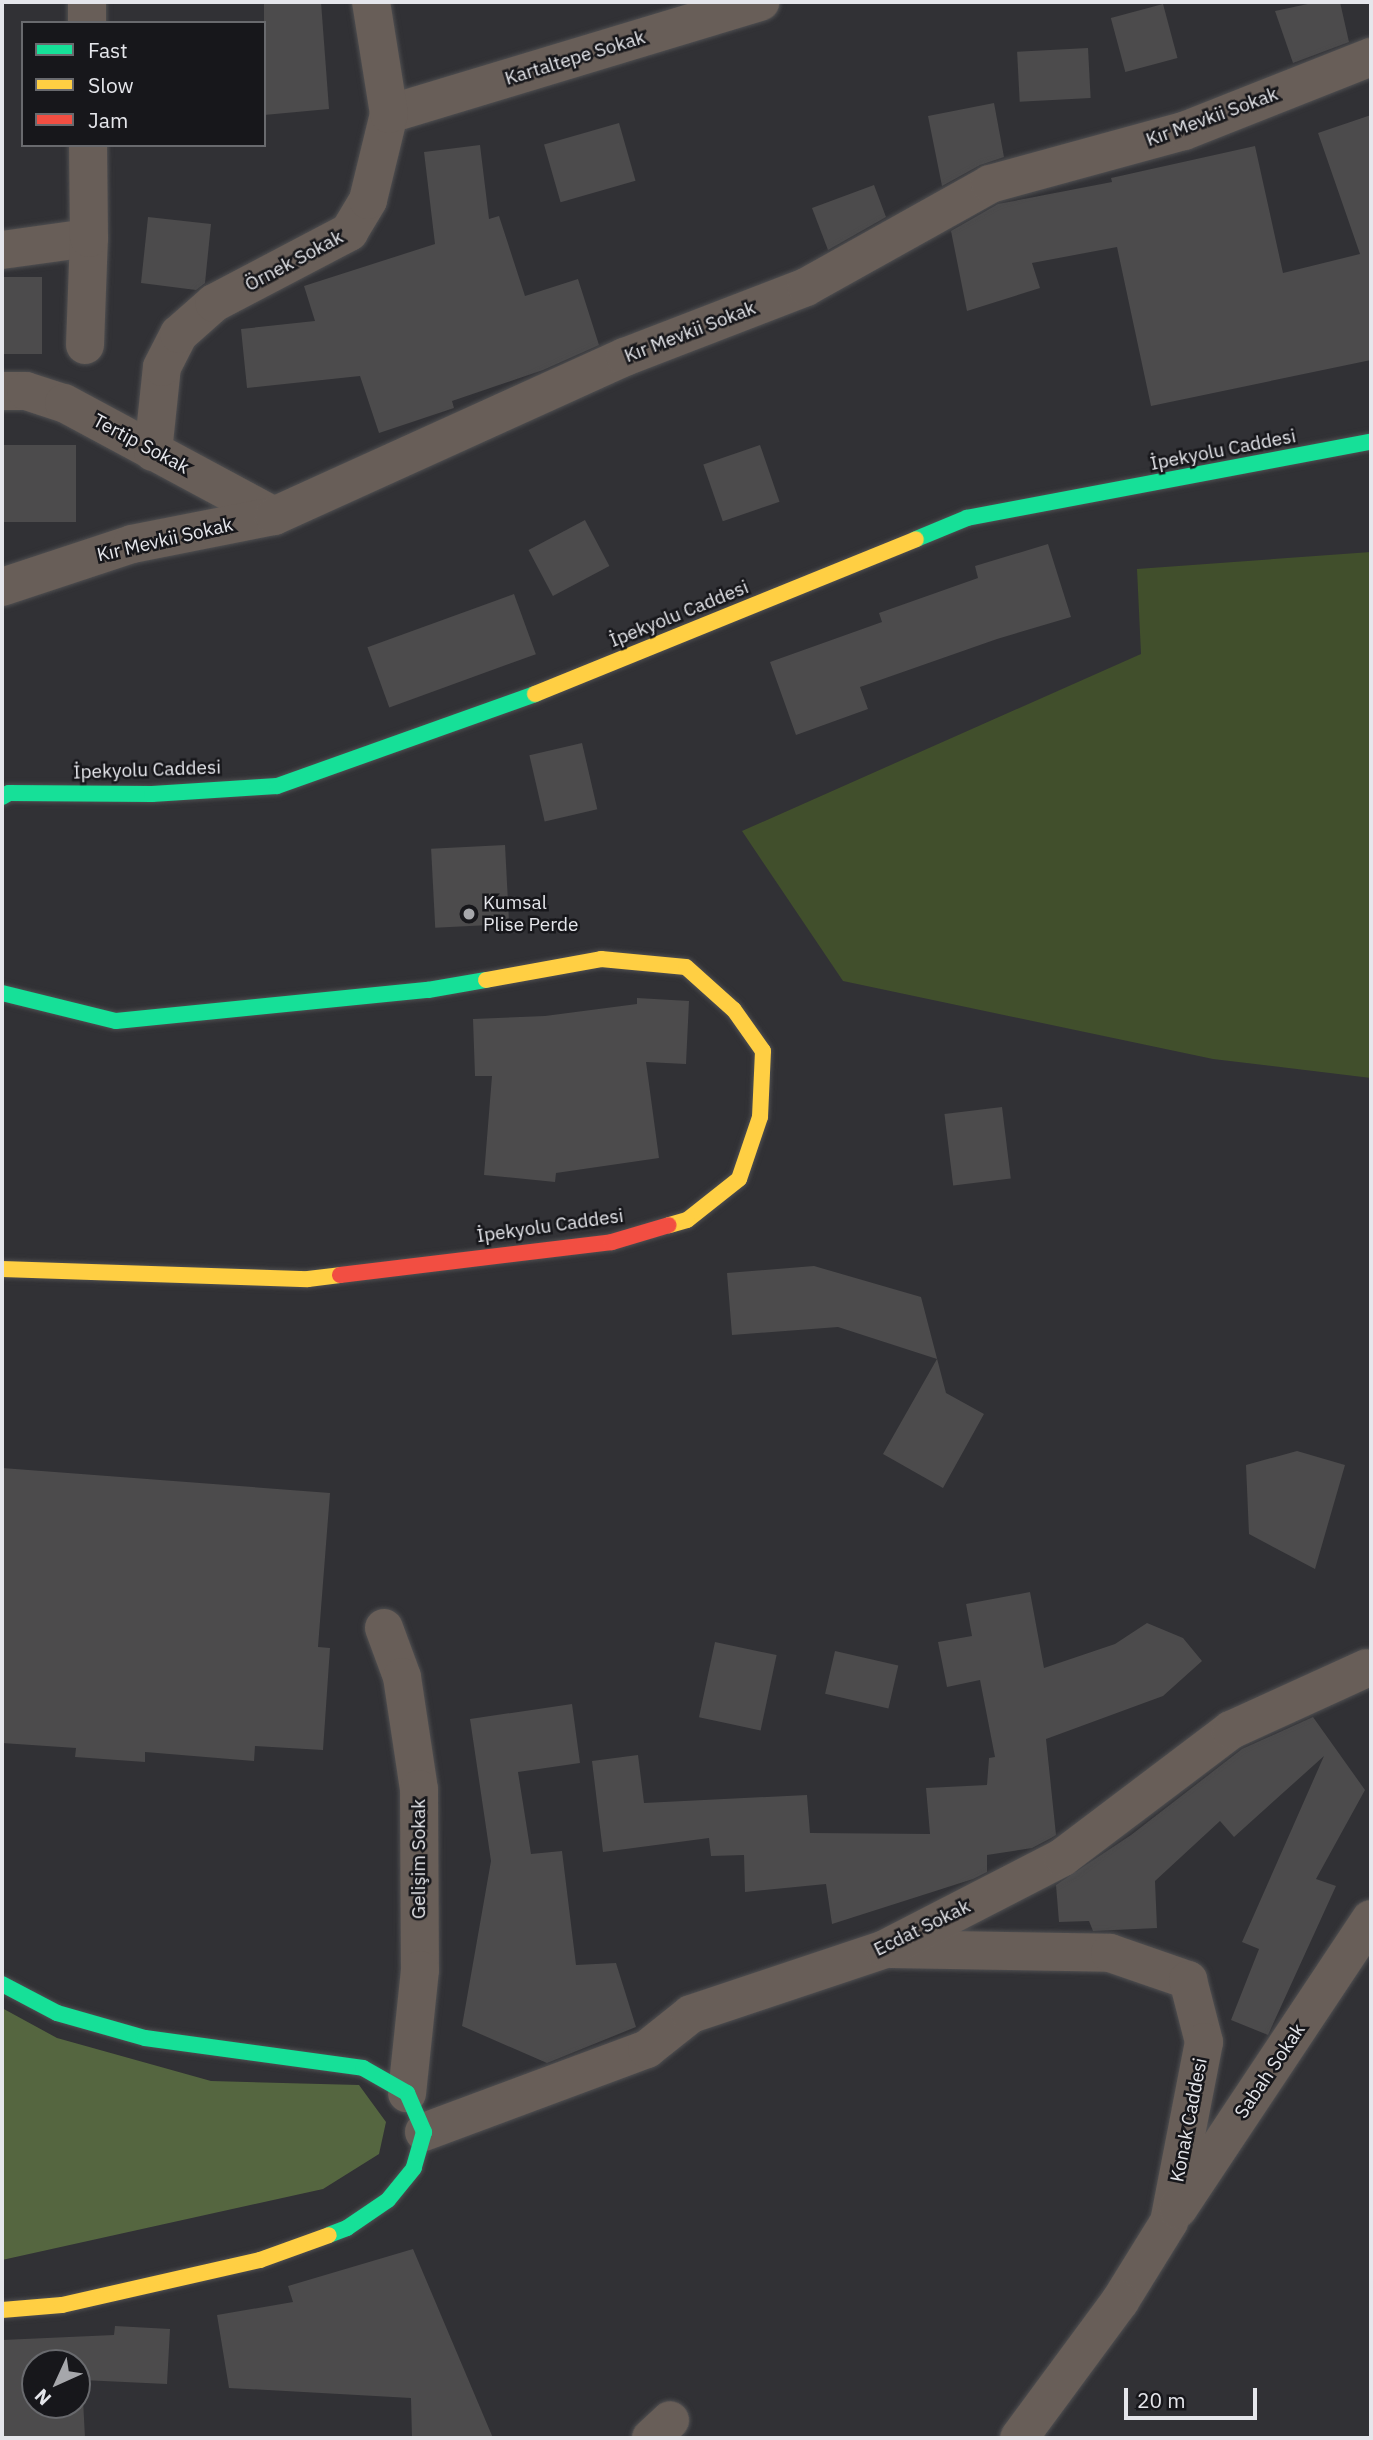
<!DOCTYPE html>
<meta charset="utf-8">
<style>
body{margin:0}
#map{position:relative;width:1373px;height:2440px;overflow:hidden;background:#313135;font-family:"IBM Plex Sans",sans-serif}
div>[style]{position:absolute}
.green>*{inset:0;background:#414f2c}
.forest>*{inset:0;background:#556640}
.building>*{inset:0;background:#4c4b4c;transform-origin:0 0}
.roads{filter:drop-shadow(0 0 2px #4f4f51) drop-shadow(0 0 2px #4f4f51)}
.street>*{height:38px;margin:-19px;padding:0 19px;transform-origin:19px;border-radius:19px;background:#685e58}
.fast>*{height:16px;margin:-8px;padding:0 8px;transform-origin:8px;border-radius:8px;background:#16e098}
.slow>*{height:16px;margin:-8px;padding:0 8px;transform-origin:8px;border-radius:8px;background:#ffcf43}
.jam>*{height:16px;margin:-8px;padding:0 8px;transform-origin:8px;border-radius:8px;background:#f24e42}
.dots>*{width:19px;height:19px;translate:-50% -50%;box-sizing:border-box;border:4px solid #17171b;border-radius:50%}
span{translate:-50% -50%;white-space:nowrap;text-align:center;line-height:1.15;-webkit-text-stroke:5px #17171b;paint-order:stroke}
.street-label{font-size:19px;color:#e5e6eb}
.poi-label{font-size:19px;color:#e5e6eb}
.left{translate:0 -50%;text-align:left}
.frame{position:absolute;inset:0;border:4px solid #e5e6eb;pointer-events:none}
.legend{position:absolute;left:21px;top:21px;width:245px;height:126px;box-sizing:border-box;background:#17171b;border:2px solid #696a6e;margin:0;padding:9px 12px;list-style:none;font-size:21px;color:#e5e6eb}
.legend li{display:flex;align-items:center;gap:14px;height:35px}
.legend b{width:35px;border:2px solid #696a6e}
.north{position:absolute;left:21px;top:2349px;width:70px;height:70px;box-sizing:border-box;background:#17171b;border:2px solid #696a6e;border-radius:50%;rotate:225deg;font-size:19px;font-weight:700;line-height:28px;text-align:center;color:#e5e6eb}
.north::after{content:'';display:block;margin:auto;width:24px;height:32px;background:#a6a7ab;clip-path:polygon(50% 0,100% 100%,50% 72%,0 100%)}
.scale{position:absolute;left:1124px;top:2388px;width:133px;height:32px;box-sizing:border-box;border:4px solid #e5e6eb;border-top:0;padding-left:9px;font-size:21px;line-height:24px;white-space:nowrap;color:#e5e6eb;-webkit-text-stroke:5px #17171b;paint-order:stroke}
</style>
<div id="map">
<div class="green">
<div style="clip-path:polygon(1371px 552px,1371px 1078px,1213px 1059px,843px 981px,742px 831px,1141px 654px,1137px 569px)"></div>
</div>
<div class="forest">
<div style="clip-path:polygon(2px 2008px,57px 2038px,211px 2081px,359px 2085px,386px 2122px,379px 2154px,323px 2189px,2px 2260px)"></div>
</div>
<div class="building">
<div style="clip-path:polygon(264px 2px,321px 2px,329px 109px,264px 115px)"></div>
<div style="clip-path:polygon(1317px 2px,1340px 2px,1349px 42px,1293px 63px,1275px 11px)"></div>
<div style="left:1163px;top:4px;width:56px;height:54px;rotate:75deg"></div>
<div style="left:1088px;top:48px;width:50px;height:71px;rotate:87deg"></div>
<div style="clip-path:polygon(994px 103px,1004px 157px,980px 165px,942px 186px,928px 116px)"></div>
<div style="clip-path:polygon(1371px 115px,1371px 360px,1151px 406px,1117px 247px,1032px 263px,1040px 288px,967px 311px,951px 231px,998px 204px,1112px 182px,1111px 178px,1255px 146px,1283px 273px,1360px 254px,1318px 133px)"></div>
<div style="left:619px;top:123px;width:60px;height:78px;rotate:74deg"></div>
<div style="clip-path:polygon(480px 145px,489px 219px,499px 216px,525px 296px,578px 279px,599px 345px,543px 370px,452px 401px,454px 408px,379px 433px,360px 376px,247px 388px,241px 329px,315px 321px,304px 286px,435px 244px,424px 152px)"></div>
<div style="clip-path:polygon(874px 185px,886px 217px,828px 250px,812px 208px)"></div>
<div style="clip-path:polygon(148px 217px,211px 224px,205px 283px,196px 290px,141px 283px)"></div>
<div style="left:2px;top:277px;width:40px;height:77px"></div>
<div style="left:2px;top:445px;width:74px;height:77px"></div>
<div style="left:760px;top:445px;width:60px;height:60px;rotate:71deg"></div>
<div style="left:585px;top:520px;width:52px;height:64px;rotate:62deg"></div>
<div style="clip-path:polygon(1048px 544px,1071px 617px,997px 639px,860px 687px,868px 709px,796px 735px,770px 662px,882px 622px,879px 613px,978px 578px,975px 566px)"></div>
<div style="left:514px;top:594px;width:64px;height:156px;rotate:70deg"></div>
<div style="left:582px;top:743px;width:68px;height:54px;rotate:77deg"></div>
<div style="left:505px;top:845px;width:79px;height:74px;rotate:87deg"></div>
<div style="clip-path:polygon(637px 998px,689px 1001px,686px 1064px,646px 1062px,659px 1158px,556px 1173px,555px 1182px,484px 1175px,492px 1076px,475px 1076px,473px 1019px,545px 1016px,637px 1004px)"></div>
<div style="left:1002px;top:1107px;width:72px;height:58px;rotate:83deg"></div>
<div style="clip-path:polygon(814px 1266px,921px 1297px,946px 1393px,984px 1414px,943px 1488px,883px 1454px,937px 1359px,838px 1327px,732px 1335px,727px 1273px)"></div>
<div style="clip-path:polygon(1297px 1451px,1345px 1465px,1315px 1569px,1249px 1534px,1246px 1465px)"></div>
<div style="clip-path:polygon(2px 1468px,330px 1493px,318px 1647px,330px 1648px,323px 1750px,255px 1746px,254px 1761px,145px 1752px,145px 1762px,75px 1757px,76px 1748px,2px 1743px)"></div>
<div style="clip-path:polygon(1030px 1592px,1044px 1668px,1115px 1644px,1147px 1623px,1183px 1638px,1202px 1661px,1163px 1696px,1046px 1739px,1056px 1835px,1051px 1838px,1032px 1848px,987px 1855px,987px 1872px,973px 1879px,832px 1924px,826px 1884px,745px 1892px,744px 1855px,711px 1856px,709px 1838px,603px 1852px,592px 1761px,638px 1755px,644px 1803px,807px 1795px,810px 1833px,930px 1834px,926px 1788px,987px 1785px,989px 1758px,995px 1757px,980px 1680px,947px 1687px,938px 1642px,972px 1636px,966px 1604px)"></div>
<div style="left:715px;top:1642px;width:63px;height:77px;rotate:12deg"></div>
<div style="left:835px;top:1651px;width:65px;height:44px;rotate:13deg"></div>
<div style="clip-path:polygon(572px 1704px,580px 1763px,518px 1772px,531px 1854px,562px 1851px,576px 1965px,616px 1963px,636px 2027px,547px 2063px,462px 2026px,491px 1861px,470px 1719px)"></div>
<div style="clip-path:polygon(1313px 1717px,1365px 1790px,1316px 1879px,1336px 1886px,1268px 2035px,1231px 2020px,1259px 1949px,1242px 1942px,1324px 1756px,1234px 1837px,1220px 1821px,1155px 1881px,1157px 1928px,1093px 1931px,1089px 1921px,1059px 1922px,1056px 1885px,1131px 1835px,1242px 1749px)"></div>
<div style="clip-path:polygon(413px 2249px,493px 2438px,412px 2438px,411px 2398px,229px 2388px,217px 2315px,293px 2302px,288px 2286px)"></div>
<div style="clip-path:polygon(evenodd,115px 2326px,170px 2329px,167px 2384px,82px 2380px,85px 2438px,2px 2438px,2px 2340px,114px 2335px,115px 2326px,35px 2363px,77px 2363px,77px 2405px,35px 2405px,35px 2363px)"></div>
</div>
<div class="roads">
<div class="street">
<div style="left:87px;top:2px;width:21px;rotate:90deg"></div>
<div style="left:389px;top:114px;width:388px;rotate:-16.8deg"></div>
<div style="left:2px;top:250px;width:88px;rotate:-7.9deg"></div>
<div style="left:85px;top:345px;width:107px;rotate:-87.9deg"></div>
<div style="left:89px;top:238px;width:93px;rotate:-90.6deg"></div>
<div style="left:2px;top:391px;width:24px"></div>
<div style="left:26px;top:391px;width:40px;rotate:18deg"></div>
<div style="left:64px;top:403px;width:238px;rotate:28.3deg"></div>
<div style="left:153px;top:452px;width:85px;rotate:-84deg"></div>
<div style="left:162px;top:367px;width:37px;rotate:-63deg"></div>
<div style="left:179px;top:334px;width:47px;rotate:-41.5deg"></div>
<div style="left:214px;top:303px;width:153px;rotate:-27.7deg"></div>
<div style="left:349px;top:232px;width:37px;rotate:-59deg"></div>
<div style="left:368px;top:200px;width:89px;rotate:-76.3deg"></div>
<div style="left:389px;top:114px;width:113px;rotate:-99.1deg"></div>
<div style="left:2px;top:587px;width:137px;rotate:-18.3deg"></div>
<div style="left:132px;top:544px;width:145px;rotate:-11.2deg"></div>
<div style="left:274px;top:516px;width:385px;rotate:-24.4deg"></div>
<div style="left:625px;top:357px;width:194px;rotate:-21.1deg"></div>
<div style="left:806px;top:287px;width:211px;rotate:-29.2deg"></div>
<div style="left:990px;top:184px;width:201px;rotate:-15.3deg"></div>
<div style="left:1184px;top:131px;width:201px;rotate:-21.6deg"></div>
<div style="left:384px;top:1628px;width:52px;rotate:69.8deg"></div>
<div style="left:402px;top:1677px;width:113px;rotate:81.4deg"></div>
<div style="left:419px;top:1789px;width:181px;rotate:89.7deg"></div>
<div style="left:420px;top:1970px;width:124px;rotate:96deg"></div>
<div style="left:891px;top:1949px;width:219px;rotate:1deg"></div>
<div style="left:1110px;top:1953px;width:83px;rotate:19.1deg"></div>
<div style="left:1188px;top:1980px;width:64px;rotate:75.5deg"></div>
<div style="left:1204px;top:2042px;width:183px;rotate:101deg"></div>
<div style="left:1169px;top:2222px;width:93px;rotate:121.8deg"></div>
<div style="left:1120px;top:2301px;width:170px;rotate:126.4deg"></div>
<div style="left:424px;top:2132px;width:238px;rotate:-20.4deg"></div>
<div style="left:647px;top:2049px;width:56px;rotate:-38.5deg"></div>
<div style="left:691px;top:2014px;width:205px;rotate:-18.5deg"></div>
<div style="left:885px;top:1949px;width:200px;rotate:-27.3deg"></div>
<div style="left:1063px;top:1857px;width:211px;rotate:-37.1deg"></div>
<div style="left:1231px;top:1730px;width:149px;rotate:-24.5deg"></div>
<div style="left:1178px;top:2209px;width:348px;rotate:-56.4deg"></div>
<div style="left:651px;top:2438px;width:26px;rotate:-43deg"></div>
</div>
<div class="fast">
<div style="left:916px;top:539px;width:55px;rotate:-22.4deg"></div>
<div style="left:967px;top:518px;width:411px;rotate:-10.7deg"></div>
<div style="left:2px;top:797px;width:8px;rotate:-30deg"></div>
<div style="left:9px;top:793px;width:143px;rotate:0.4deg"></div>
<div style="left:152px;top:794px;width:125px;rotate:-3.7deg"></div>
<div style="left:277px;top:786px;width:274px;rotate:-19.6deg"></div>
<div style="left:2px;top:993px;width:117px;rotate:13.8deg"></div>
<div style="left:116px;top:1021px;width:314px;rotate:-5.7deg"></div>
<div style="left:428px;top:990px;width:59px;rotate:-9.8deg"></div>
<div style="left:2px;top:1984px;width:62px;rotate:27.8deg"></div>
<div style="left:57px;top:2013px;width:91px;rotate:15.9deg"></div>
<div style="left:145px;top:2038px;width:220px;rotate:7.8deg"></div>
<div style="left:363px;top:2068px;width:51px;rotate:29.6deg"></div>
<div style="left:407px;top:2093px;width:43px;rotate:66.4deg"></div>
<div style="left:424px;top:2132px;width:37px;rotate:106deg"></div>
<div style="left:414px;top:2168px;width:41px;rotate:129.1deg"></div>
<div style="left:388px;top:2200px;width:50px;rotate:145.7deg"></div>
<div style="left:347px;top:2228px;width:19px;rotate:159deg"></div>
</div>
<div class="slow">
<div style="left:535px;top:694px;width:411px;rotate:-22.1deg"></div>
<div style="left:486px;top:980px;width:117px;rotate:-10.3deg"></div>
<div style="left:601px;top:959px;width:85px;rotate:5.4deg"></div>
<div style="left:686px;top:967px;width:64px;rotate:41.9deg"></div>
<div style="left:734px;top:1010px;width:50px;rotate:54.7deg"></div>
<div style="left:763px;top:1051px;width:66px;rotate:92.6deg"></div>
<div style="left:760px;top:1117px;width:65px;rotate:108.7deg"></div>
<div style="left:739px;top:1179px;width:66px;rotate:141.7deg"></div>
<div style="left:687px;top:1220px;width:19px;rotate:164deg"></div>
<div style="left:2px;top:1269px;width:306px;rotate:1.9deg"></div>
<div style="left:308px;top:1279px;width:32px;rotate:-7deg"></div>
<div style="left:2px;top:2310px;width:60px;rotate:-4.8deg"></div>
<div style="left:62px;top:2305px;width:203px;rotate:-12.8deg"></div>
<div style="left:260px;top:2260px;width:73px;rotate:-19.9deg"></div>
</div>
<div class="jam">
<div style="left:340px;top:1275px;width:274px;rotate:-6.9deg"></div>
<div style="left:612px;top:1242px;width:59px;rotate:-16.6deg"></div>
</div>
</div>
<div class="dots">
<div style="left:469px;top:914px;background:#a6a7ab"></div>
</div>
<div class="street-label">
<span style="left:575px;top:58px;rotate:-17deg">Kartaltepe Sokak</span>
<span style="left:1212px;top:117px;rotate:-20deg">Kır Mevkii Sokak</span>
<span style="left:294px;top:261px;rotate:-28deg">Örnek Sokak</span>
<span style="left:690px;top:332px;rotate:-21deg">Kır Mevkii Sokak</span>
<span style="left:141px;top:444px;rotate:28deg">Tertip Sokak</span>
<span style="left:1223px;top:450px;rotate:-11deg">İpekyolu Caddesi</span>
<span style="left:165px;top:540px;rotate:-13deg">Kır Mevkii Sokak</span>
<span style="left:679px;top:614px;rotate:-22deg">İpekyolu Caddesi</span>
<span style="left:147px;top:770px;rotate:-2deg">İpekyolu Caddesi</span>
<span style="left:550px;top:1226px;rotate:-8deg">İpekyolu Caddesi</span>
<span style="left:419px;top:1859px;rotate:-90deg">Gelişim Sokak</span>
<span style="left:922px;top:1928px;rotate:-26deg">Ecdat Sokak</span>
<span style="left:1270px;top:2071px;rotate:-56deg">Sabah Sokak</span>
<span style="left:1189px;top:2120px;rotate:-79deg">Konak Caddesi</span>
</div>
<div class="poi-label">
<span class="left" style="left:483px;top:914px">Kumsal<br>Plise Perde</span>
</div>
<div class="frame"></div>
<ul class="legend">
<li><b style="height:9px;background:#16e098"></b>Fast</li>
<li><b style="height:9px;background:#ffcf43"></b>Slow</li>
<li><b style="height:9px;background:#f24e42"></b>Jam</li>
</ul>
<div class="north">N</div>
<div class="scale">20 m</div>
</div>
